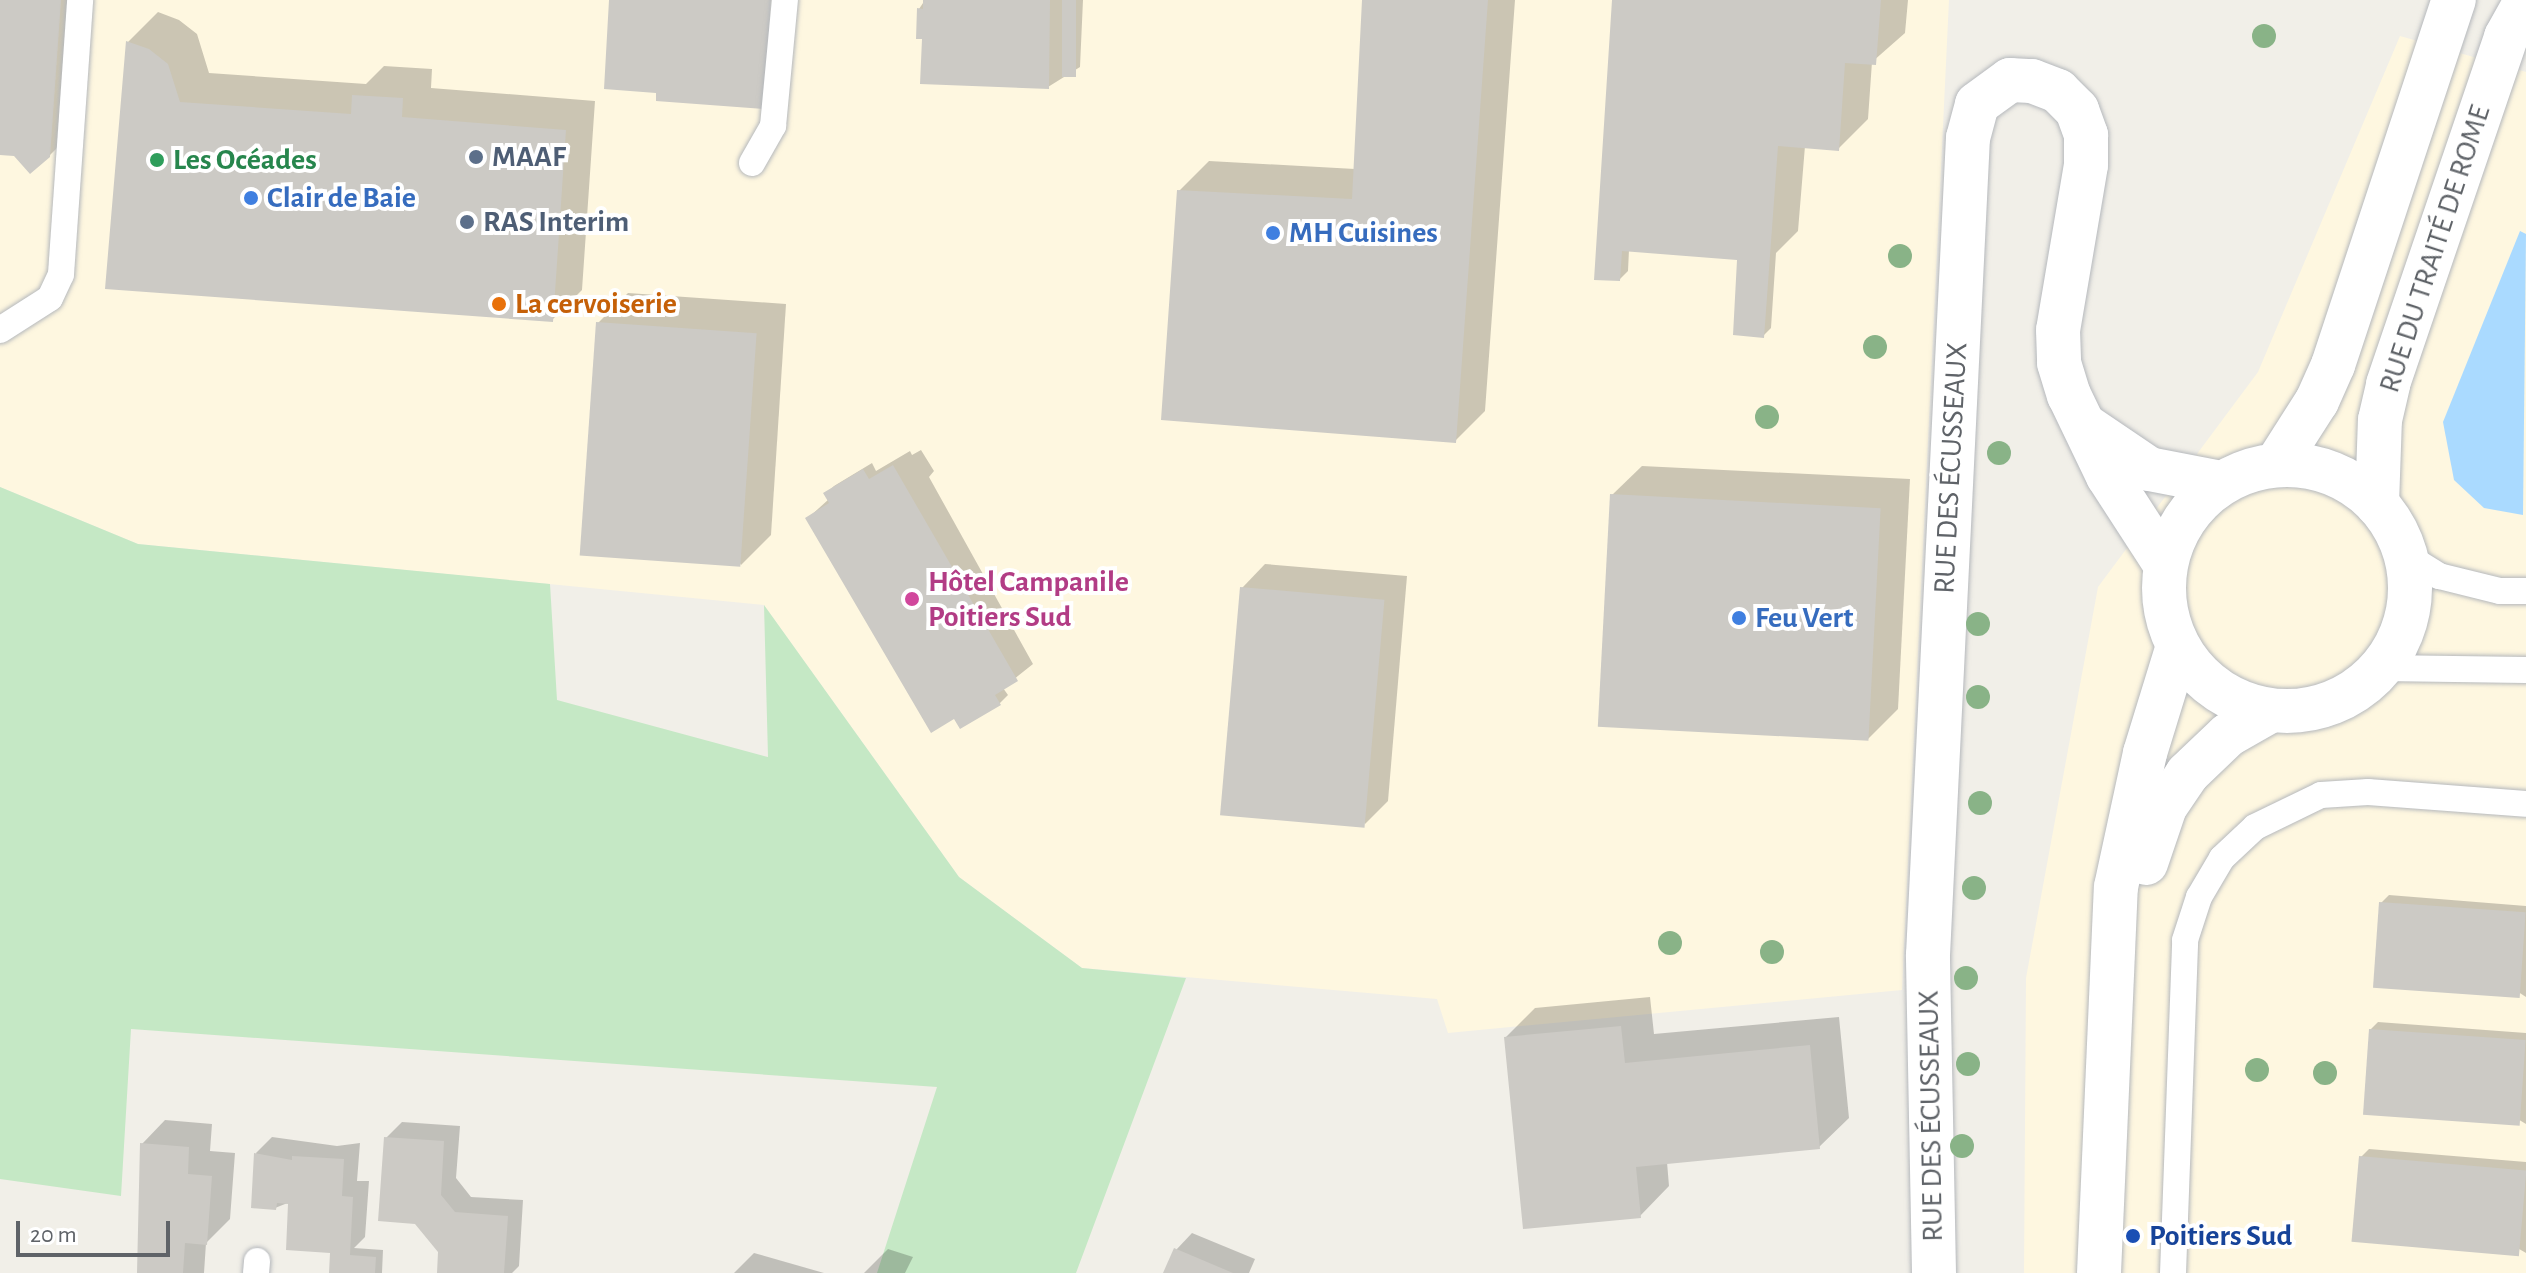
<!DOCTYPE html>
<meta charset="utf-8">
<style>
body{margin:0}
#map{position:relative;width:2526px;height:1273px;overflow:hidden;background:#f1efe8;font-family:"Alegreya Sans",sans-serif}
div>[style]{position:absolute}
.commercial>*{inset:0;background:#fef7e0}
.green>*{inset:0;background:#c5e8c5}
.water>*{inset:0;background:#aadaff}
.shadow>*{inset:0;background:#0003}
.building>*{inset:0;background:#cccac5;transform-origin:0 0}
.roads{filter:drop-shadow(0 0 2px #b5b8bc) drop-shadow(0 0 2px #b5b8bc)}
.service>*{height:26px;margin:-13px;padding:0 13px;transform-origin:13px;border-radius:13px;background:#fff}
.minor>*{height:44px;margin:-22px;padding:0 22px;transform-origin:22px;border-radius:22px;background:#fff}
.tertiary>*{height:44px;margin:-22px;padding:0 22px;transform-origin:22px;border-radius:22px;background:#fff}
.tertiary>.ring{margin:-22px;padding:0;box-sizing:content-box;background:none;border:44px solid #fff;border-radius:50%}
.trees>*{width:24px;height:24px;margin:-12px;border-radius:50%;background:#89b387}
.dots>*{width:22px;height:22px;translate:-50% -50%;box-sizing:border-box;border:4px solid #fff;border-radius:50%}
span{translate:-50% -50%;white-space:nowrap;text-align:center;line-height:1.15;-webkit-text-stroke:8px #fff;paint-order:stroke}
.service-label{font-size:30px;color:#4e5e75;font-weight:700}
.left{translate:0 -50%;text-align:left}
.leisure-label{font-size:30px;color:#27864d;font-weight:700}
.shop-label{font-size:30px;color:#366cbe;font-weight:700}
.street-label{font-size:30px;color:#5f6368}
.food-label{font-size:30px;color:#c56008;font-weight:700}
.hotel-label{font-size:30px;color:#b23c85;font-weight:700}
.transit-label{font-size:30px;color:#164399;font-weight:700}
.scale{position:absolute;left:16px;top:1221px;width:154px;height:36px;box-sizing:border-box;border:4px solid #5f6368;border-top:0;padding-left:10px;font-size:24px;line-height:28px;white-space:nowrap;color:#5f6368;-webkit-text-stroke:6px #fff;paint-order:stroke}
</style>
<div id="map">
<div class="commercial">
<div style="clip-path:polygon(0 0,1949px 0,1902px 990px,1448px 1033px,1437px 999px,1082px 968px,959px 877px,764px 605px,138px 544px,0 487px)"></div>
<div style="clip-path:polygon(2400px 36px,2526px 72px,2526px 1273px,2024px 1273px,2026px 978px,2098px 587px,2258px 372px)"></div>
</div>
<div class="green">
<div style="clip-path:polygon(0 487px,138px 544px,550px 584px,557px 700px,768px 757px,764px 605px,959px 877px,1082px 968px,1186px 978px,1076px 1273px,877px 1273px,937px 1087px,131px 1029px,121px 1196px,0 1179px)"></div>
</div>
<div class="water">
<div style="clip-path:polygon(2520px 231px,2526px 234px,2523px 515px,2484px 508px,2454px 480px,2443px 422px)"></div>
</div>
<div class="shadow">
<div style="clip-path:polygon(0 0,87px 0,79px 126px,49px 156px,0 153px)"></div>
<div style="clip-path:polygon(evenodd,925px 0,1083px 0,1080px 67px,1048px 87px,924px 38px,919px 9px,925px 0,1072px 54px,1076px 55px,1075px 70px,1071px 70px,1072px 54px)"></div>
<div style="clip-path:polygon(1364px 0,1515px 0,1485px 411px,1455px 441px,1179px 191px,1209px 161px,1355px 169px)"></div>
<div style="clip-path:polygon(1614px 0,1908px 0,1905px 33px,1872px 62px,1868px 119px,1838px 149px,1805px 146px,1798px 231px,1776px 253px,1771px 328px,1763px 336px,1739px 259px,1629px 250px,1628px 271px,1620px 279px)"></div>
<div style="clip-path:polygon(158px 12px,179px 20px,197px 34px,209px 73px,366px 84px,384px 66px,432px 69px,431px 88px,595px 101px,582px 290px,552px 320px,108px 288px,128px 42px)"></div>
<div style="clip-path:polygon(628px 293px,786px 304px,771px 535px,741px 565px,598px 323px)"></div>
<div style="clip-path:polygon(921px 450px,934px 471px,929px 477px,1033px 664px,1003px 688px,1008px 695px,1000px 703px,961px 726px,808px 518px,829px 499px,826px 494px,834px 486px,872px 463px,876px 471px,910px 451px,912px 455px)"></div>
<div style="clip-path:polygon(1642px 466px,1910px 479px,1898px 709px,1868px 739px,1612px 495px)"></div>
<div style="clip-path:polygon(1265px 564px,1407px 576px,1388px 801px,1365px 824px,1242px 588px)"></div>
<div style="clip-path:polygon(2389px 895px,2526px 906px,2526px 997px,2381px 903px)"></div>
<div style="clip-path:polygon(1650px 997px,1654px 1034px,1839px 1017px,1849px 1118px,1819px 1147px,1667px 1162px,1669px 1186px,1640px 1216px,1506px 1037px,1535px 1008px)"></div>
<div style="clip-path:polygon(2378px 1022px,2526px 1033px,2526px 1124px,2370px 1030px)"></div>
<div style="clip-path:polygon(165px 1120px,212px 1124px,210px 1151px,235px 1153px,230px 1219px,206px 1243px,204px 1273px,139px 1273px,142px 1144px)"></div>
<div style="clip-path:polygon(402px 1122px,460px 1126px,456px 1178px,471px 1197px,523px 1200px,519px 1266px,512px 1273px,439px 1273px,441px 1247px,386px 1138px)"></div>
<div style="clip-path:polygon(272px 1137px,337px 1146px,360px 1143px,357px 1181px,369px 1181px,365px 1237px,354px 1248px,383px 1250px,382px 1273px,331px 1273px,332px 1252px,290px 1202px,275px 1208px,256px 1153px)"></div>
<div style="clip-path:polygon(2369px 1149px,2526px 1162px,2526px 1253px,2361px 1157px)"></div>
<div style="clip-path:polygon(1192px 1233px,1255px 1259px,1249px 1273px,1166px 1273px,1176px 1250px)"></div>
<div style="clip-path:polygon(888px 1249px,913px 1257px,905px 1273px,864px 1273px)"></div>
<div style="clip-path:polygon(754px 1253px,824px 1273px,734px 1273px)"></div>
</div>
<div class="building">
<div style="clip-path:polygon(0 0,61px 0,50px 157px,30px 174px,14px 156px,0 155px)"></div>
<div style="clip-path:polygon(609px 0,771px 0,764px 109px,656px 101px,656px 93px,604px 89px)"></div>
<div style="clip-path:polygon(923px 0,1050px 0,1049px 89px,920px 84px,922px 39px,916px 39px,917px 8px,923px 9px)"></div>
<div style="left:1062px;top:0;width:14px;height:77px"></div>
<div style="clip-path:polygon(1362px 0,1488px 0,1456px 443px,1161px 420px,1177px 190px,1352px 199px)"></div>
<div style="clip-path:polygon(1612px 0,1881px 0,1876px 65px,1845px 63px,1839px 151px,1778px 146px,1764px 338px,1733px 335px,1737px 260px,1622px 251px,1620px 281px,1594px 280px)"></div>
<div style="clip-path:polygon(126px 41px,149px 49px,168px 64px,180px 102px,351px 114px,352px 95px,403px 98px,402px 117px,566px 130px,553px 322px,105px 289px)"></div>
<div style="left:596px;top:322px;width:161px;height:234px;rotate:4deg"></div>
<div style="clip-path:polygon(893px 465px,1018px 681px,995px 695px,1001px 705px,960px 729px,954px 719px,931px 733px,805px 518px,829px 503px,823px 493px,863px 469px,869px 479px)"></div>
<div style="left:1610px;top:494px;width:271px;height:233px;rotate:3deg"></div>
<div style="left:1240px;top:587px;width:145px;height:229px;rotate:5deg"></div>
<div style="left:2379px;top:902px;width:147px;height:86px;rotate:4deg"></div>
<div style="clip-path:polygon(1621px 1026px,1625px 1063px,1810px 1045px,1820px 1149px,1636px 1167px,1641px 1218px,1523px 1229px,1504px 1037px)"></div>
<div style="left:2369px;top:1029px;width:157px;height:86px;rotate:4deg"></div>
<div style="clip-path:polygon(384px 1137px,444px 1141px,441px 1195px,455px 1212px,508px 1216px,504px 1273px,437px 1273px,438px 1252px,415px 1224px,378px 1221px)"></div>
<div style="clip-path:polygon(140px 1143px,189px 1147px,188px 1174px,212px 1176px,207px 1245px,185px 1243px,183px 1273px,137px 1273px)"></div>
<div style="clip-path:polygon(254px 1153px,292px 1160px,292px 1156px,344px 1159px,342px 1196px,353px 1197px,350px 1255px,376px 1257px,375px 1273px,329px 1273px,330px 1253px,286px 1250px,288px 1204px,277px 1203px,276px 1210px,251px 1208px)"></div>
<div style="left:2359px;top:1156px;width:168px;height:86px;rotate:5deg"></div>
<div style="clip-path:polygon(1174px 1248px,1233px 1273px,1163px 1273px)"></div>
</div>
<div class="roads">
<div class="service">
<div style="left:752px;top:163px;width:43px;rotate:-60.4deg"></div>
<div style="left:773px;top:126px;width:127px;rotate:-84.6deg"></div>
<div style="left:0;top:330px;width:59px;rotate:-32.6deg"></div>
<div style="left:50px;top:298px;width:26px;rotate:-65deg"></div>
<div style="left:61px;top:274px;width:275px;rotate:-86deg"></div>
<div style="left:2407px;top:556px;width:38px;rotate:32deg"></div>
<div style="left:2439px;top:576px;width:63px;rotate:13.8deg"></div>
<div style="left:2500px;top:591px;width:26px"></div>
<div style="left:2382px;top:668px;width:144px;rotate:0.8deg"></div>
<div style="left:256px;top:1273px;width:12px;rotate:-85deg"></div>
<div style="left:2173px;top:1273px;width:333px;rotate:-87.9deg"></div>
<div style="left:2185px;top:940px;width:45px;rotate:-72deg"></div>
<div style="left:2199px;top:897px;width:45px;rotate:-59.5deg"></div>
<div style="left:2222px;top:858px;width:45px;rotate:-43.2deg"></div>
<div style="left:2255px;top:827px;width:73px;rotate:-25.9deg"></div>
<div style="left:2321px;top:795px;width:47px;rotate:-3.7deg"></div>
<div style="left:2368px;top:792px;width:158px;rotate:4.3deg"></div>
</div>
<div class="minor">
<div style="left:2087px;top:427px;width:75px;rotate:34.1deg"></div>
<div style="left:2149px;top:469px;width:74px;rotate:10.9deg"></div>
<div style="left:1934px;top:1273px;width:318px;rotate:-91.1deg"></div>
<div style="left:1928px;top:955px;width:818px;rotate:-87.2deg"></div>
<div style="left:1968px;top:138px;width:35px;rotate:-75deg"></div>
<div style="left:1977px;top:104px;width:41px;rotate:-36deg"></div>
<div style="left:2010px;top:80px;width:22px;rotate:3deg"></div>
<div style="left:2032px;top:81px;width:28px;rotate:21deg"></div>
<div style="left:2058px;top:91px;width:27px;rotate:45deg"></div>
<div style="left:2077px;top:110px;width:27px;rotate:70deg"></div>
<div style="left:2086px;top:135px;width:30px;rotate:90deg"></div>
<div style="left:2086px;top:165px;width:167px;rotate:99.6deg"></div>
<div style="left:2058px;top:330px;width:33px;rotate:88deg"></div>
<div style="left:2059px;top:363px;width:34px;rotate:73deg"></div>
<div style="left:2069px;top:395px;width:90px;rotate:64.3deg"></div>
<div style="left:2108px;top:476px;width:105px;rotate:57.1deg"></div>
</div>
<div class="tertiary">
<div style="left:2276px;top:465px;width:76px;rotate:-57.4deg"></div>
<div style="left:2317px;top:401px;width:39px;rotate:-66deg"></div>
<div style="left:2333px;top:365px;width:385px;rotate:-71.7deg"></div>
<div class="ring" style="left:2164px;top:465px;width:202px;height:202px"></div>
<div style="left:2377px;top:504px;width:84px;rotate:-88deg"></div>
<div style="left:2380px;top:420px;width:37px;rotate:-77deg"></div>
<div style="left:2388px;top:384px;width:367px;rotate:-71.2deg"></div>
<div style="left:2506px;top:37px;width:41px;rotate:-60.9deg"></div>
<div style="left:2146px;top:863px;width:59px;rotate:-71.3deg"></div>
<div style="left:2165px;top:807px;width:40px;rotate:-56deg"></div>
<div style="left:2187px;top:774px;width:57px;rotate:-43.6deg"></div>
<div style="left:2228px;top:735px;width:48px;rotate:-29.7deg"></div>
<div style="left:2099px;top:1273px;width:386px;rotate:-87.5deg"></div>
<div style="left:2116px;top:887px;width:137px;rotate:-77.8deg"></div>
<div style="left:2145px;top:753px;width:112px;rotate:-72.9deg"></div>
</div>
</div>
<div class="trees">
<div style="left:2264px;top:36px"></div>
<div style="left:1900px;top:256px"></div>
<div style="left:1875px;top:347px"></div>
<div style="left:1767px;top:417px"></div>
<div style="left:1999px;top:453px"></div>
<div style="left:1978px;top:624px"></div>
<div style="left:1978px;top:697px"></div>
<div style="left:1980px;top:803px"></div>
<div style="left:1974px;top:888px"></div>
<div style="left:1670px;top:943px"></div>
<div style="left:1772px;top:952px"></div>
<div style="left:1966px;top:978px"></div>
<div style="left:1968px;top:1064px"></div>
<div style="left:2257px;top:1070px"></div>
<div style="left:2325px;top:1073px"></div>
<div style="left:1962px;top:1146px"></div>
</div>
<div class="dots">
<div style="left:476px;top:157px;background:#5c6f8a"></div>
<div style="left:157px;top:160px;background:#2e9e5b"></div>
<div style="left:251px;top:198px;background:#3f7fe0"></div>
<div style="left:467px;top:222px;background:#5c6f8a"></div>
<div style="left:1273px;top:233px;background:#3f7fe0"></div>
<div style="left:499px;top:304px;background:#e8710a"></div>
<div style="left:912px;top:599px;background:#d1479c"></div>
<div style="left:1739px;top:618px;background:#3f7fe0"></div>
<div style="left:2133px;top:1236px;background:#1a4fb4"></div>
</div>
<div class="service-label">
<span class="left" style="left:492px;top:157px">MAAF</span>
<span class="left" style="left:483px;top:222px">RAS Interim</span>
</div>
<div class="leisure-label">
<span class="left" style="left:173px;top:160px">Les Océades</span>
</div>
<div class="shop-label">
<span class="left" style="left:267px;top:198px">Clair de Baie</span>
<span class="left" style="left:1289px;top:233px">MH Cuisines</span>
<span class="left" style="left:1755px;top:618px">Feu Vert</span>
</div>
<div class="street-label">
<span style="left:2435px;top:249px;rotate:-72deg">RUE DU TRAITÉ DE ROME</span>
<span style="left:1951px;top:468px;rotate:-87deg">RUE DES ÉCUSSEAUX</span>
<span style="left:1931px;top:1116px;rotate:-91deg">RUE DES ÉCUSSEAUX</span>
</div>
<div class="food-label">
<span class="left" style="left:515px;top:304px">La cervoiserie</span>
</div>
<div class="hotel-label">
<span class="left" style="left:928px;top:599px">Hôtel Campanile<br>Poitiers Sud</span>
</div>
<div class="transit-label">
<span class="left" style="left:2149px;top:1236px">Poitiers Sud</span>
</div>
<div class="scale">20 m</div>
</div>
